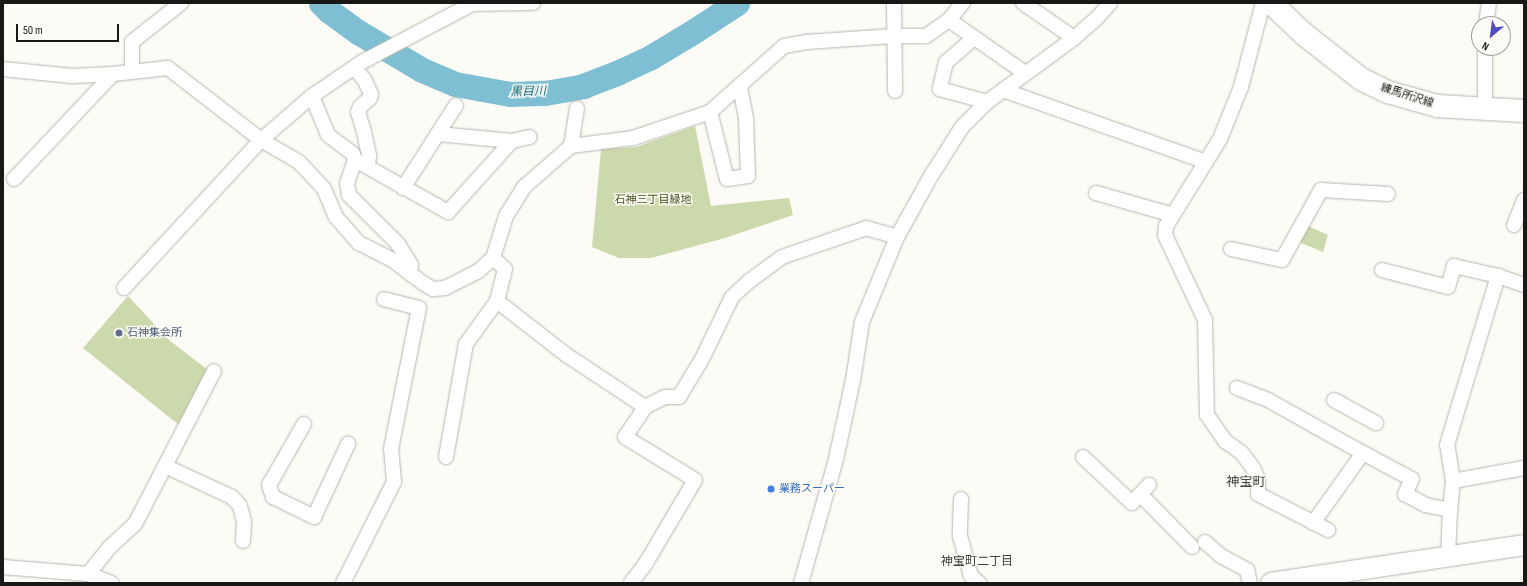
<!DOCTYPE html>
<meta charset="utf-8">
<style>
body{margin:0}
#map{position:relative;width:1527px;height:586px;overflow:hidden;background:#fcfbf5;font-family:"Sofia Sans Condensed","Noto Sans JP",sans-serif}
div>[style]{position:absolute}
.green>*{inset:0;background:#ccd9ac}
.river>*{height:25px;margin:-12.5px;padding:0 12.5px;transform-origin:12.5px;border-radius:12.5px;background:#7ebfd4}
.roads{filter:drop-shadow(0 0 1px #b7b6b0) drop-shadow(0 0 1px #b7b6b0)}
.street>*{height:14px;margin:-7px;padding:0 7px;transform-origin:7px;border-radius:7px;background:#fff}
.secondary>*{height:20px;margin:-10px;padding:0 10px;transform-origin:10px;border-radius:10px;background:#fff}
.primary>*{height:22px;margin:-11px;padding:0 11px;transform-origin:11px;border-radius:11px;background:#fff}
.dots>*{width:11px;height:11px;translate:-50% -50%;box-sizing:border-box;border:2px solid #fcfbf5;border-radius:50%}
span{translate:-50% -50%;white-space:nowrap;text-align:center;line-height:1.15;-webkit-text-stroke:3px #fcfbf5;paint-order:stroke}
.street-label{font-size:11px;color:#181816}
.park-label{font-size:11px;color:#445219}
.service-label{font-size:11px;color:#4e5e75}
.left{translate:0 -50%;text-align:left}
.shop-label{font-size:11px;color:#366cbe}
.water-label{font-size:12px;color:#036176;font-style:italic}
.neighbourhood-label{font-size:12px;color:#41403b}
.quarter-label{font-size:13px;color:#41403b}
.frame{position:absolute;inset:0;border:4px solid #181816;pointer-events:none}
.north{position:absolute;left:1471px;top:16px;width:40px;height:40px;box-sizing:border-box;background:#fcfbf5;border:1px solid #a1a09c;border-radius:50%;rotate:209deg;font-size:11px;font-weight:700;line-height:16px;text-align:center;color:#181816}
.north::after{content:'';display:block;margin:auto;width:14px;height:18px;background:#514ac1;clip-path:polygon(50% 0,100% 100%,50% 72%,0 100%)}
.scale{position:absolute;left:16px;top:24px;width:103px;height:18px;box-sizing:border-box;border:2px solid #181816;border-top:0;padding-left:5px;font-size:12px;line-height:14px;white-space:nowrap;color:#181816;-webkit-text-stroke:3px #fcfbf5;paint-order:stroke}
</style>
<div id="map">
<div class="green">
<div style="clip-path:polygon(695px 126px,711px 206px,789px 198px,793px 215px,725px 238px,651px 258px,619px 258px,592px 247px,601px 149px,636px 147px)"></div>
<div style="clip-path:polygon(1308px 226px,1328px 235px,1323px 252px,1299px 242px)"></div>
<div style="clip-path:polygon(128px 296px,169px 340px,208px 370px,179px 425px,83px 348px)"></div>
</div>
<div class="river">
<div style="left:321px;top:3px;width:11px;rotate:45deg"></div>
<div style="left:329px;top:11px;width:36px;rotate:36deg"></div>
<div style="left:358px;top:32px;width:74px;rotate:30.7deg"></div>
<div style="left:422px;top:70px;width:36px;rotate:23deg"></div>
<div style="left:455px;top:84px;width:56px;rotate:10.3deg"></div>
<div style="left:510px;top:94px;width:35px;rotate:-2deg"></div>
<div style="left:545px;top:93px;width:39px;rotate:-10deg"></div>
<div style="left:583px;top:86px;width:39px;rotate:-21deg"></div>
<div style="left:619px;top:72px;width:35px;rotate:-25deg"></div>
<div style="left:651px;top:57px;width:47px;rotate:-31deg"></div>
<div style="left:691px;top:33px;width:55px;rotate:-33.1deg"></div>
</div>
<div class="roads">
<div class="street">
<div style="left:894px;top:3px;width:88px;rotate:89.3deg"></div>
<div style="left:1023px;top:3px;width:62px;rotate:34.5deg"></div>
<div style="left:1263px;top:3px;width:87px;rotate:104.7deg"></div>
<div style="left:1241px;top:87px;width:56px;rotate:112deg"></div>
<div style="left:1220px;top:139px;width:102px;rotate:121.8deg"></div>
<div style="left:1166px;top:226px;width:9px;rotate:96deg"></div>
<div style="left:1165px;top:235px;width:94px;rotate:64.8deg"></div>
<div style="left:1205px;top:320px;width:95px;rotate:88.8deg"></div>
<div style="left:1207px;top:415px;width:32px;rotate:55deg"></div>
<div style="left:1225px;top:441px;width:19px;rotate:35deg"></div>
<div style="left:1241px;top:452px;width:20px;rotate:53deg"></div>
<div style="left:1253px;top:468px;width:12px;rotate:66deg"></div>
<div style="left:1258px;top:479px;width:15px;rotate:90deg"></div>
<div style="left:1258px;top:494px;width:79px;rotate:27.2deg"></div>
<div style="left:473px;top:4px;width:60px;rotate:-1deg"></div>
<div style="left:949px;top:20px;width:93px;rotate:34.9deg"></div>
<div style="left:1486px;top:24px;width:21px;rotate:-82deg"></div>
<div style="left:974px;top:38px;width:37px;rotate:139deg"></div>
<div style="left:946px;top:62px;width:28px;rotate:103deg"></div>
<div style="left:940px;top:89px;width:49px;rotate:15.5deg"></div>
<div style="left:1485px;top:48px;width:62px;rotate:90deg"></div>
<div style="left:354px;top:68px;width:15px;rotate:48deg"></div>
<div style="left:364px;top:79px;width:17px;rotate:65deg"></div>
<div style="left:371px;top:94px;width:4px;rotate:104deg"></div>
<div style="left:370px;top:98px;width:13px;rotate:138deg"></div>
<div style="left:360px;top:107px;width:5px;rotate:112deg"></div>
<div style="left:358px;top:112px;width:21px;rotate:73deg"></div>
<div style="left:364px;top:132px;width:24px;rotate:78deg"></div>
<div style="left:369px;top:155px;width:11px;rotate:95deg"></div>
<div style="left:3px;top:69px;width:69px;rotate:5.8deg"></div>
<div style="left:72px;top:76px;width:41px;rotate:-2.8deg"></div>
<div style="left:113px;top:74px;width:55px;rotate:-6.2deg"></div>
<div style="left:168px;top:68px;width:118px;rotate:37.7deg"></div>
<div style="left:261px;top:140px;width:44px;rotate:30.1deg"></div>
<div style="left:299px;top:162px;width:37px;rotate:47deg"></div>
<div style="left:324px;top:189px;width:30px;rotate:67deg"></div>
<div style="left:336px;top:217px;width:35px;rotate:49deg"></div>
<div style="left:359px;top:243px;width:36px;rotate:27deg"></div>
<div style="left:391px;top:259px;width:40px;rotate:37deg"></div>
<div style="left:423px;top:283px;width:12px;rotate:31deg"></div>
<div style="left:433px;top:289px;width:12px;rotate:-5deg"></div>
<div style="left:445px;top:288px;width:36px;rotate:-27deg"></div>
<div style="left:477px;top:272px;width:21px;rotate:-41deg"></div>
<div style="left:493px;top:258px;width:44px;rotate:-72.8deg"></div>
<div style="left:506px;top:216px;width:34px;rotate:-58deg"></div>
<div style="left:524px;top:187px;width:62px;rotate:-41.1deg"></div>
<div style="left:571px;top:146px;width:63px;rotate:-7.4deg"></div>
<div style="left:633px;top:138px;width:81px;rotate:-18.7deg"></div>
<div style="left:710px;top:112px;width:99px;rotate:-41.7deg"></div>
<div style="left:784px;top:46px;width:22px;rotate:-10deg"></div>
<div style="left:806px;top:42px;width:88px;rotate:-3.9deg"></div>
<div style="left:894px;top:36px;width:32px"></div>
<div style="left:926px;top:36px;width:28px;rotate:-35deg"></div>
<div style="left:949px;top:20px;width:22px;rotate:-51deg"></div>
<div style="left:132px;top:71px;width:29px;rotate:-90deg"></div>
<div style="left:132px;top:42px;width:63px;rotate:-38.5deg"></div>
<div style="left:1003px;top:90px;width:215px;rotate:19.5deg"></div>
<div style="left:312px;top:96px;width:42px;rotate:67.7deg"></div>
<div style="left:328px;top:135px;width:31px;rotate:37deg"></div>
<div style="left:353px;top:154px;width:6px;rotate:72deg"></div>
<div style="left:355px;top:160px;width:107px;rotate:29.2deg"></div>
<div style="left:448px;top:212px;width:96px;rotate:-48deg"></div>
<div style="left:710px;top:112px;width:69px;rotate:75.8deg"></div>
<div style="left:727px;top:179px;width:21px;rotate:-8deg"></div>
<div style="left:748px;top:176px;width:58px;rotate:-92deg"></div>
<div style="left:746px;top:118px;width:33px;rotate:-101deg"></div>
<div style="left:438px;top:134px;width:74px;rotate:5.4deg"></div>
<div style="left:512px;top:141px;width:18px;rotate:-13deg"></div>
<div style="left:571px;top:146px;width:38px;rotate:-81deg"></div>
<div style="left:355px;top:160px;width:24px;rotate:109deg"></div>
<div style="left:347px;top:183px;width:12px;rotate:81deg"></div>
<div style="left:349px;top:195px;width:69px;rotate:45deg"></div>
<div style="left:398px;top:244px;width:25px;rotate:58deg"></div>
<div style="left:411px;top:265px;width:8px;rotate:104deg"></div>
<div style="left:14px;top:179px;width:144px;rotate:-46.7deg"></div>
<div style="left:403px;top:188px;width:98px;rotate:-57.4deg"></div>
<div style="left:1096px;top:193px;width:80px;rotate:15.9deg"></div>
<div style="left:1514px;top:225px;width:27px;rotate:-68deg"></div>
<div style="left:1231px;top:249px;width:52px;rotate:12.2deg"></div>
<div style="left:1282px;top:260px;width:80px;rotate:-60.9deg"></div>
<div style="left:1321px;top:190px;width:67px;rotate:3.4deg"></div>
<div style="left:1382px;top:270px;width:68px;rotate:14.4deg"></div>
<div style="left:1448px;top:287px;width:22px;rotate:-74deg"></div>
<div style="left:1454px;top:266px;width:45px;rotate:12.8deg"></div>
<div style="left:1498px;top:276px;width:28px;rotate:19deg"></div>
<div style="left:124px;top:288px;width:202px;rotate:-47.2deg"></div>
<div style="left:261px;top:140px;width:67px;rotate:-40.8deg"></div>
<div style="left:312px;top:96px;width:60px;rotate:-34.2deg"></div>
<div style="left:362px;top:62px;width:127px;rotate:-27.8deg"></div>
<div style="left:497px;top:301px;width:86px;rotate:37.9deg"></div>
<div style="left:565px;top:354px;width:96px;rotate:33.5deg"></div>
<div style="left:645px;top:407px;width:22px;rotate:-27deg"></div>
<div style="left:665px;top:397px;width:14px"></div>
<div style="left:679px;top:397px;width:44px;rotate:-58.8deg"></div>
<div style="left:702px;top:359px;width:69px;rotate:-64.2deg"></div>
<div style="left:732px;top:297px;width:22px;rotate:-43deg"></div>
<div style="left:748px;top:282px;width:42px;rotate:-36.3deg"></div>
<div style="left:782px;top:257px;width:89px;rotate:-19deg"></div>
<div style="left:866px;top:228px;width:32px;rotate:16deg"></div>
<div style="left:1237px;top:388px;width:33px;rotate:21deg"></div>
<div style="left:1268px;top:400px;width:109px;rotate:29.2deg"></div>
<div style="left:1363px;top:453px;width:55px;rotate:28deg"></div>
<div style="left:1412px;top:479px;width:17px;rotate:115deg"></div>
<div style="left:1405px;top:494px;width:24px;rotate:28deg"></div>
<div style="left:1426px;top:505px;width:25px;rotate:12deg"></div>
<div style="left:1334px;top:400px;width:48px;rotate:28.7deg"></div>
<div style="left:304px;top:424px;width:70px;rotate:119.8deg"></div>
<div style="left:269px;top:485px;width:13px;rotate:72deg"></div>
<div style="left:273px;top:497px;width:46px;rotate:26deg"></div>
<div style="left:314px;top:517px;width:81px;rotate:-65deg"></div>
<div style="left:446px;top:457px;width:115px;rotate:-80deg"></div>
<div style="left:466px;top:344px;width:53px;rotate:-54.2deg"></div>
<div style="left:497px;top:301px;width:33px;rotate:-76deg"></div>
<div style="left:505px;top:269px;width:16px;rotate:-137deg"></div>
<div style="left:1083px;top:457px;width:67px;rotate:43.2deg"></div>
<div style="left:1132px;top:503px;width:25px;rotate:-47deg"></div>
<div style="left:165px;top:466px;width:74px;rotate:24.8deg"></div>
<div style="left:232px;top:497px;width:12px;rotate:48deg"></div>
<div style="left:240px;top:506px;width:16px;rotate:76deg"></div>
<div style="left:244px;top:522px;width:19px;rotate:93deg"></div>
<div style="left:1453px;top:481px;width:36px;rotate:-99deg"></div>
<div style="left:1447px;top:445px;width:177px;rotate:-73.2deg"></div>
<div style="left:1141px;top:495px;width:73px;rotate:45.6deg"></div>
<div style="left:961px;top:499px;width:37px;rotate:92deg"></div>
<div style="left:960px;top:536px;width:41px;rotate:74.6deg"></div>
<div style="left:971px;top:576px;width:11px;rotate:41deg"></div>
<div style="left:1313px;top:523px;width:86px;rotate:-54.5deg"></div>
<div style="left:1205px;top:542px;width:21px;rotate:41deg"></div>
<div style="left:1221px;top:556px;width:30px;rotate:28deg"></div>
<div style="left:1247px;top:570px;width:13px;rotate:77deg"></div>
<div style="left:1448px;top:556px;width:46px;rotate:-87.5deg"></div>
<div style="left:1450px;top:510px;width:29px;rotate:-84deg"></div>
<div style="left:1453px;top:481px;width:72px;rotate:-10.4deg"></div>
<div style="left:3px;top:567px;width:85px;rotate:4.7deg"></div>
<div style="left:88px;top:574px;width:25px;rotate:21deg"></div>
<div style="left:88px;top:574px;width:35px;rotate:-51deg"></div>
<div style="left:110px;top:547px;width:34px;rotate:-43deg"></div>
<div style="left:135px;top:524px;width:172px;rotate:-62.7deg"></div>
<div style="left:343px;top:583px;width:113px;rotate:-63.2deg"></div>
<div style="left:394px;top:482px;width:33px;rotate:-95deg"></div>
<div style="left:391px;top:449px;width:144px;rotate:-78.8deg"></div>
<div style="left:419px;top:308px;width:36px;rotate:-166deg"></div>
<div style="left:631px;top:583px;width:25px;rotate:-53deg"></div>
<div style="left:646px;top:563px;width:96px;rotate:-59.4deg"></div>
<div style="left:695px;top:480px;width:82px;rotate:-148.4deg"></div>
<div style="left:625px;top:437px;width:36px;rotate:-56deg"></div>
<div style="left:801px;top:583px;width:129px;rotate:-74.2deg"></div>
<div style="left:836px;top:459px;width:81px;rotate:-77.9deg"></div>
<div style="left:853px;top:380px;width:59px;rotate:-81.2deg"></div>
<div style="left:862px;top:322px;width:92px;rotate:-67.6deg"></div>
<div style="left:897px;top:237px;width:70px;rotate:-60.9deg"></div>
<div style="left:931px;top:176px;width:58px;rotate:-57.7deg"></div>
<div style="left:962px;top:127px;width:35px;rotate:-45deg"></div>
<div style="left:987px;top:102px;width:108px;rotate:-36.3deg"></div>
<div style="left:1074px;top:38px;width:30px;rotate:-41deg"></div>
<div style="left:1097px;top:18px;width:20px;rotate:-49deg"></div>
</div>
<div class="secondary">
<div style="left:1271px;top:583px;width:256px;rotate:-8.5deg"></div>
</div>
<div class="primary">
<div style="left:1271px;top:3px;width:47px;rotate:43.3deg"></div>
<div style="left:1305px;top:35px;width:71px;rotate:38.2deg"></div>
<div style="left:1361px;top:79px;width:30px;rotate:26deg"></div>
<div style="left:1388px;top:92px;width:51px;rotate:15.9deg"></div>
<div style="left:1437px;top:106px;width:87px;rotate:3.3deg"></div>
</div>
</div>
<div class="dots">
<div style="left:119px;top:333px;background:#5c6f8a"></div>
<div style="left:771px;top:489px;background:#3f7fe0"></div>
</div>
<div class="street-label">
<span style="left:1407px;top:96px;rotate:18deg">練馬所沢線</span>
</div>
<div class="park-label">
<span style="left:653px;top:200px">石神三丁目緑地</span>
</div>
<div class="service-label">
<span class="left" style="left:127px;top:333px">石神集会所</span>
</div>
<div class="shop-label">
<span class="left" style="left:779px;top:489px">業務スーパー</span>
</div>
<div class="water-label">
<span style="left:528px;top:92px;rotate:-2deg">黒目川</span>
</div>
<div class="neighbourhood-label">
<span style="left:977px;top:562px">神宝町二丁目</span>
</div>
<div class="quarter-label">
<span style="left:1246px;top:482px">神宝町</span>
</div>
<div class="frame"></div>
<div class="north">N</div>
<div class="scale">50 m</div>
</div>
